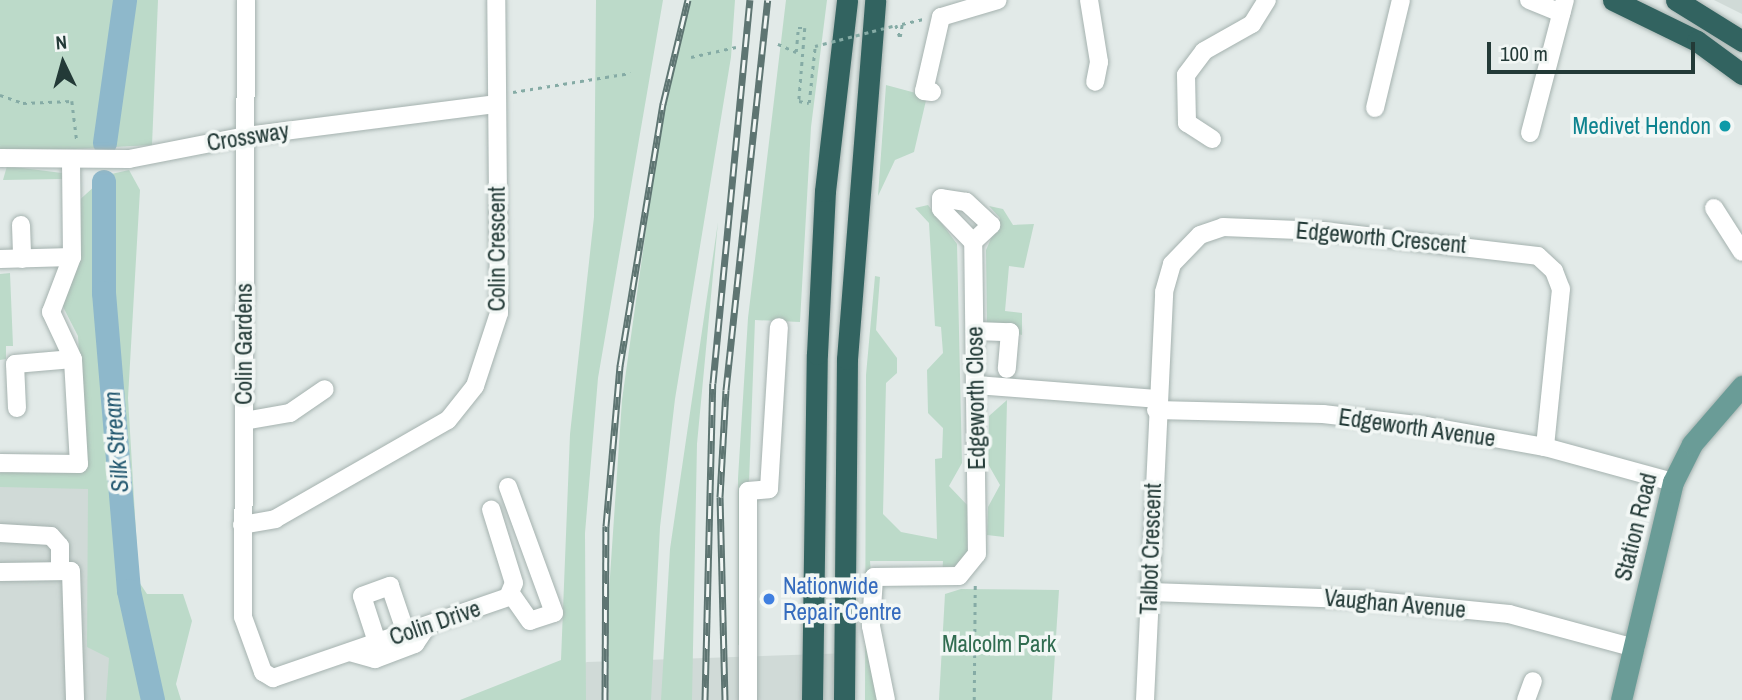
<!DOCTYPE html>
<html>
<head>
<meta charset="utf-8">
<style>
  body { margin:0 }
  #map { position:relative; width:1742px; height:700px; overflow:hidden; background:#e2eae8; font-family:"Archivo Narrow",sans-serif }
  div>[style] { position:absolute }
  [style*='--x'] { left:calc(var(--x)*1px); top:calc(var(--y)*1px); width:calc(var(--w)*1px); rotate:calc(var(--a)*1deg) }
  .built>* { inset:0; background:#d0dad7 }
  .green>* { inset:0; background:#bcdac9 }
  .river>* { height:24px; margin:-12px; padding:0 12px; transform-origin:12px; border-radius:12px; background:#8eb8cb }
  .path>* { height:2.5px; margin-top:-1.25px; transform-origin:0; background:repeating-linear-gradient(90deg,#85aba5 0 3.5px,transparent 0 8.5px) }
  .roads { filter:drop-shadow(0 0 2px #a5b2af) drop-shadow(0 0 2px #a5b2af) }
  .minor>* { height:18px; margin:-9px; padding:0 9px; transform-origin:9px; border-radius:9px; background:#fff }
  .major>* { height:21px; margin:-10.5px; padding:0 10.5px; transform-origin:10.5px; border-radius:10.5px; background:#6a9c97 }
  .highway>* { height:21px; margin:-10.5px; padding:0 10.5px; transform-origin:10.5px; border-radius:10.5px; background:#326360 }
  .rail>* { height:7px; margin-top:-3.5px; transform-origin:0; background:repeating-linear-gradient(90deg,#f2f7f5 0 13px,#5e7572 0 26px); box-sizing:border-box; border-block:2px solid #5e7572 }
  .path-bridge>* { height:2.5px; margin-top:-1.25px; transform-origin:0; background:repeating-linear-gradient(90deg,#85aba5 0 3.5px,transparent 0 8.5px) }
  .dots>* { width:19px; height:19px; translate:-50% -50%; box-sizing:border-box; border:4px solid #f2f7f5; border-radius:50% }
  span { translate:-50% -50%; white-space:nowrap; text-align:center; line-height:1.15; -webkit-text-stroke:7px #f2f7f5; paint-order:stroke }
  .culture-label { font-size:23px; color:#0d838f }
  .right { translate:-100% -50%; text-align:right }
  .street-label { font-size:23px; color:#233a37 }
  .shop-label { font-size:23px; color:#366cbe }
  .left { translate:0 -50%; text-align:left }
  .park-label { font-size:23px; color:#316d51 }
  .water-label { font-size:24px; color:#235870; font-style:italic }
  .north { position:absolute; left:28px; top:28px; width:70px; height:70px; -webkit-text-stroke:5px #f2f7f5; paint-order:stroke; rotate:355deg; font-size:19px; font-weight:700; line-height:28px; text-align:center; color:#233a37 }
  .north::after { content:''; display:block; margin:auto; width:24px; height:32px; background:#233a37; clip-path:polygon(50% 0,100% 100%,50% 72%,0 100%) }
  .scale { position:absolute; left:1487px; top:42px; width:208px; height:32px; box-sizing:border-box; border:4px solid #233a37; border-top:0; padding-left:9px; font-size:21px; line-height:24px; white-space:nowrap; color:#233a37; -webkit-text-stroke:5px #f2f7f5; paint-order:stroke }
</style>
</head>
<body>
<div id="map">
  <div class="built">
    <div style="clip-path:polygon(1714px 0,1742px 0,1742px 14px)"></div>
    <div style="clip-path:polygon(0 482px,94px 485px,124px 700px,0 700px)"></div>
    <div style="clip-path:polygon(851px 653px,851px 700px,477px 700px,587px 662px)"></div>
  </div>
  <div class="green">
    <div style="clip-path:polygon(0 0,158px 0,152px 145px,0 153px)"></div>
    <div style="clip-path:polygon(596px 0,663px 0,598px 378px,585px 533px,586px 700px,460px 700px,561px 660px,570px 434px,594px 217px)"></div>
    <div style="clip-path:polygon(690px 0,735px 0,731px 57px,675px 399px,660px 527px,651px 700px,609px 700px,608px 606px,622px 400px,661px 123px)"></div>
    <div style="clip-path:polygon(786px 0,827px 0,811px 127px,800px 322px,755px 320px,743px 645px,738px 645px,738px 478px,748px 318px)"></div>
    <div style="clip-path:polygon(886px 85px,927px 96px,914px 152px,895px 160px,878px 196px)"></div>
    <div style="clip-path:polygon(7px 166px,62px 173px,62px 179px,3px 180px)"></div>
    <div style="clip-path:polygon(129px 170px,140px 190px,128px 398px,139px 582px,147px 594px,183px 594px,192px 621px,176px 684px,181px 700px,106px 700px,109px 658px,87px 647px,88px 489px,0 487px,0 473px,85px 466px,78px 336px,59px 299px,75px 204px,107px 175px)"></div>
    <div style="clip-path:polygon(928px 205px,957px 244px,962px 463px,949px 486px,969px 507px,967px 562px,942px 575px,943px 561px,870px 561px,882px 700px,865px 700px,866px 375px,875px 276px,880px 277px,876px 330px,897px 358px,897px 373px,886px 383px,883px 514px,901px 532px,937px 539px,935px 459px,942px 458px,943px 428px,928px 413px,927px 370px,943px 353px,941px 327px,935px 326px,929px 223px,915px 208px)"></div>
    <div style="clip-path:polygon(989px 206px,1003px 209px,1013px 225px,1034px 224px,1024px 268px,1009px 266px,1005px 311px,1022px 313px,1022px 335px,987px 326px,986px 250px,1000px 218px)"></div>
    <div style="clip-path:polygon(718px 222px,697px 444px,692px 700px,661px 700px,670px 549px)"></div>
    <div style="clip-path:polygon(10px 273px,13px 346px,6px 346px,6px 359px,0 360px,0 274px)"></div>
    <div style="clip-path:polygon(1007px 400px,1004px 537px,987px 535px,988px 507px,1000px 485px,988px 464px,989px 416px)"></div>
    <div style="clip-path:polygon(961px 589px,1059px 590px,1052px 700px,939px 700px,945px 594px)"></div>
  </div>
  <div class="river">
    <div style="--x:105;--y:143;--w:144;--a:-82"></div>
    <div style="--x:104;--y:182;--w:111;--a:90"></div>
    <div style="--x:104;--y:293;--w:299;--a:85.2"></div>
    <div style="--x:129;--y:591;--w:112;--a:77.6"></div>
  </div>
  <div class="path">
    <div style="--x:896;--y:25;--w:13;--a:72"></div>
    <div style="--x:900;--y:37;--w:13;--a:-81"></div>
    <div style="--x:902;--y:24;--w:23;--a:-13"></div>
    <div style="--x:778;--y:44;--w:20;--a:24"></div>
    <div style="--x:796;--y:52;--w:24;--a:-85"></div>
    <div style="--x:798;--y:28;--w:7;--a:0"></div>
    <div style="--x:805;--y:28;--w:73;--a:94.7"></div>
    <div style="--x:799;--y:101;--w:10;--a:11"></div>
    <div style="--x:809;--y:103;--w:57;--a:-84"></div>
    <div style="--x:691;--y:57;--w:46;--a:-12.5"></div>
    <div style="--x:513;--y:92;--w:119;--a:-9.2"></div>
    <div style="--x:0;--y:95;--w:24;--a:19"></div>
    <div style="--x:23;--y:103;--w:49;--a:-2.3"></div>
    <div style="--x:72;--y:101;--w:41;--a:83"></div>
    <div style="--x:974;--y:700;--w:119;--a:-89.5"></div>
  </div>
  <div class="roads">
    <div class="minor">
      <div style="--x:246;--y:0;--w:617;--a:90.28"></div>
      <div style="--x:243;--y:617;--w:59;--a:70"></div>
      <div style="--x:263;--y:672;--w:12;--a:31"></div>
      <div style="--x:273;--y:678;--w:249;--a:-19"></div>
      <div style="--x:508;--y:597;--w:15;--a:-67"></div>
      <div style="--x:514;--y:583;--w:77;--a:-107.3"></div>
      <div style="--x:1089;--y:0;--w:63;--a:80.8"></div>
      <div style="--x:1099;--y:62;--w:20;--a:101"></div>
      <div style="--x:1529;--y:0;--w:35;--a:22"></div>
      <div style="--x:932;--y:92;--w:8;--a:-173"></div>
      <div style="--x:924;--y:91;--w:76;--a:-77.1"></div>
      <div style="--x:941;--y:17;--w:59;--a:-16.6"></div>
      <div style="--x:1375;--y:108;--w:111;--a:-76.5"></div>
      <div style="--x:1530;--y:133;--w:138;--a:-75.3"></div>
      <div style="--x:1212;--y:139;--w:30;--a:-147"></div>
      <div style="--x:1187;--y:123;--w:48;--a:-91.2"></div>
      <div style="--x:1186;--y:75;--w:30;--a:-53"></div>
      <div style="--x:1204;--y:51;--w:55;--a:-29.4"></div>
      <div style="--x:1252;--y:24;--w:28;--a:-58"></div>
      <div style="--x:0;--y:158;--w:129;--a:0.4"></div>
      <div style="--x:129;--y:159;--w:119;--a:-11.1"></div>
      <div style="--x:246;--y:136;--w:252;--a:-7.3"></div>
      <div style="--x:1714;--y:208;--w:52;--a:57.5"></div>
      <div style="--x:21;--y:225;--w:34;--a:88"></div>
      <div style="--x:0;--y:259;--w:72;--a:-1.6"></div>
      <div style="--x:975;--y:331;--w:35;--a:2"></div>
      <div style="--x:1010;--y:332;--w:37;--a:95"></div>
      <div style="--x:976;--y:385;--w:181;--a:4.4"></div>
      <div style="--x:17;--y:408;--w:44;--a:-92.6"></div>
      <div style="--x:15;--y:364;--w:58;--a:-4.9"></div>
      <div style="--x:1156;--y:410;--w:167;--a:1.4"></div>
      <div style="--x:1323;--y:414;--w:105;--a:6.6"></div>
      <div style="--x:1427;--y:426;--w:120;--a:10.1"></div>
      <div style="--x:1545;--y:447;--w:133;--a:15.3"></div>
      <div style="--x:244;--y:421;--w:47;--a:-9.9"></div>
      <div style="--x:290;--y:413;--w:42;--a:-34.4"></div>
      <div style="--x:0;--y:463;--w:79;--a:0.7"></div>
      <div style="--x:79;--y:464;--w:105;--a:-93.3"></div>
      <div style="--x:73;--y:359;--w:52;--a:-115.1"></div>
      <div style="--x:51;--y:312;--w:59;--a:-69.1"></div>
      <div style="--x:72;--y:257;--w:93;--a:-90.6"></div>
      <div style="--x:508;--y:487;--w:134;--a:69.9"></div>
      <div style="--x:554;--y:613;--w:25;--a:162"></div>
      <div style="--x:530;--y:621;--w:33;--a:-125"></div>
      <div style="--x:242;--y:525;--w:34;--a:-10"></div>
      <div style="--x:275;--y:519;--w:199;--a:-29.8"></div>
      <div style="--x:448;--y:420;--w:43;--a:-51.5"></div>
      <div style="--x:475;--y:386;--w:77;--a:-71.8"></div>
      <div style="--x:499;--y:313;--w:313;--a:-90.5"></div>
      <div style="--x:0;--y:533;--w:51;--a:3.4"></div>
      <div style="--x:51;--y:536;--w:13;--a:48"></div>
      <div style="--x:60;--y:546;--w:25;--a:90"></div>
      <div style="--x:0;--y:572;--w:71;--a:-0.8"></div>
      <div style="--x:71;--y:571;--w:129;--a:88.2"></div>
      <div style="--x:1151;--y:592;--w:205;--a:2"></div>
      <div style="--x:1356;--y:599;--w:154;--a:5.6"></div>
      <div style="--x:1509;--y:614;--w:131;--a:15.1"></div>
      <div style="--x:377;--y:642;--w:48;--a:-108.1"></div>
      <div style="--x:362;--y:596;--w:30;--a:-20"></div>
      <div style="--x:390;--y:586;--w:50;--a:71.2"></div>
      <div style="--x:350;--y:652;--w:26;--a:16"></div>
      <div style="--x:375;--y:659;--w:43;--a:-20.6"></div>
      <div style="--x:415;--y:644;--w:22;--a:-56"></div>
      <div style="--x:748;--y:700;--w:209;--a:-90"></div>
      <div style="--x:748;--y:491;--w:21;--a:-5"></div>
      <div style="--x:769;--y:489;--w:162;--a:-86.5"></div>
      <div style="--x:886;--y:700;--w:76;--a:-101.5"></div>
      <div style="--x:871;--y:626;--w:49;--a:-86.5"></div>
      <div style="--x:874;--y:577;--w:85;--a:-0.7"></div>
      <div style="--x:959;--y:576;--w:28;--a:-51"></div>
      <div style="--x:977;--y:554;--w:312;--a:-90.7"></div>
      <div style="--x:973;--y:242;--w:25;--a:-43"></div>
      <div style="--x:991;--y:225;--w:34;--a:-137"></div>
      <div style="--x:966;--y:202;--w:25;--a:-171"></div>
      <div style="--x:941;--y:198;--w:11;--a:90"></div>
      <div style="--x:941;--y:209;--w:46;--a:45.9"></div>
      <div style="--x:1145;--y:700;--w:408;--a:-87.3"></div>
      <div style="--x:1164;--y:292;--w:29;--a:-74"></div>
      <div style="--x:1172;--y:264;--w:40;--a:-46"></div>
      <div style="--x:1200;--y:235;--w:24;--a:-19"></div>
      <div style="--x:1223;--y:227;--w:100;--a:2.3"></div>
      <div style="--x:1323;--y:231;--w:216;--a:6.6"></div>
      <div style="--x:1538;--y:256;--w:22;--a:43"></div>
      <div style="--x:1554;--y:271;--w:19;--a:69"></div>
      <div style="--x:1561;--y:289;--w:159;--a:95.8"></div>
      <div style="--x:1526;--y:700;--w:20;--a:-70"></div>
    </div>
    <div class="major">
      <div style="--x:1621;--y:700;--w:224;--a:-76.6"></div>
      <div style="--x:1673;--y:482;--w:42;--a:-63.4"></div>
      <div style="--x:1692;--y:444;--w:77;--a:-49.2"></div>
    </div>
    <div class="highway">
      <div style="--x:1613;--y:0;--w:93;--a:26"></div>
      <div style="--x:1697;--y:41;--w:56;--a:36.3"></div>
      <div style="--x:1676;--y:0;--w:78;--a:31.8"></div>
      <div style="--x:812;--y:700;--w:346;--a:-89.2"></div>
      <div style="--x:817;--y:354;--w:163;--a:-87.2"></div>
      <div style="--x:825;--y:191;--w:192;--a:-83.4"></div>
      <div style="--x:844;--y:700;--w:341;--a:-89.5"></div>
      <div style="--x:847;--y:359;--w:360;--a:-85.5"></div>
    </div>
  </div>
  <div class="rail">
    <div style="--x:605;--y:700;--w:174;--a:-89.7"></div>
    <div style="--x:606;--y:526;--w:161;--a:-85"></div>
    <div style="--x:620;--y:366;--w:266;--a:-80.7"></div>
    <div style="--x:663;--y:104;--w:107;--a:-76.5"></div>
    <div style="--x:705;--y:700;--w:317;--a:-88.6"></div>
    <div style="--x:713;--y:383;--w:385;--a:-84.5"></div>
    <div style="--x:725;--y:700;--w:203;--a:-91.4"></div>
    <div style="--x:720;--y:497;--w:107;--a:-86.8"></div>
    <div style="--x:726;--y:390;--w:392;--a:-83.9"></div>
  </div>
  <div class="path-bridge">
    <div style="--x:815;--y:46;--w:84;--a:-14.5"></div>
  </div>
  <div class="dots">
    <div style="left:1725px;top:126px;background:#0f9aa8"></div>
    <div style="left:769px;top:599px;background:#3f7fe0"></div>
  </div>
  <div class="culture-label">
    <span class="right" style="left:1711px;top:126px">Medivet Hendon</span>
  </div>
  <div class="street-label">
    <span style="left:248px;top:137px;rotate:-9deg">Crossway</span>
    <span style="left:1381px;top:238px;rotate:5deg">Edgeworth Crescent</span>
    <span style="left:497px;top:249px;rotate:-90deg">Colin Crescent</span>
    <span style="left:244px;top:344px;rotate:-90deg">Colin Gardens</span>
    <span style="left:976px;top:398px;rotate:-91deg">Edgeworth Close</span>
    <span style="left:1417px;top:428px;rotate:8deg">Edgeworth Avenue</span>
    <span style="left:1636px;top:527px;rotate:-76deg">Station Road</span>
    <span style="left:1151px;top:549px;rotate:-88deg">Talbot Crescent</span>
    <span style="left:1395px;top:604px;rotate:5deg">Vaughan Avenue</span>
    <span style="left:435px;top:623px;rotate:-19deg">Colin Drive</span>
  </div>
  <div class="shop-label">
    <span class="left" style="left:783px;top:599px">Nationwide<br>Repair Centre</span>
  </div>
  <div class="park-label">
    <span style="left:999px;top:644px">Malcolm Park</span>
  </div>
  <div class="water-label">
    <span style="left:116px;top:442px;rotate:-95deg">Silk Stream</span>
  </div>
  <div class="north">N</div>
  <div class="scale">100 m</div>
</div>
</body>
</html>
